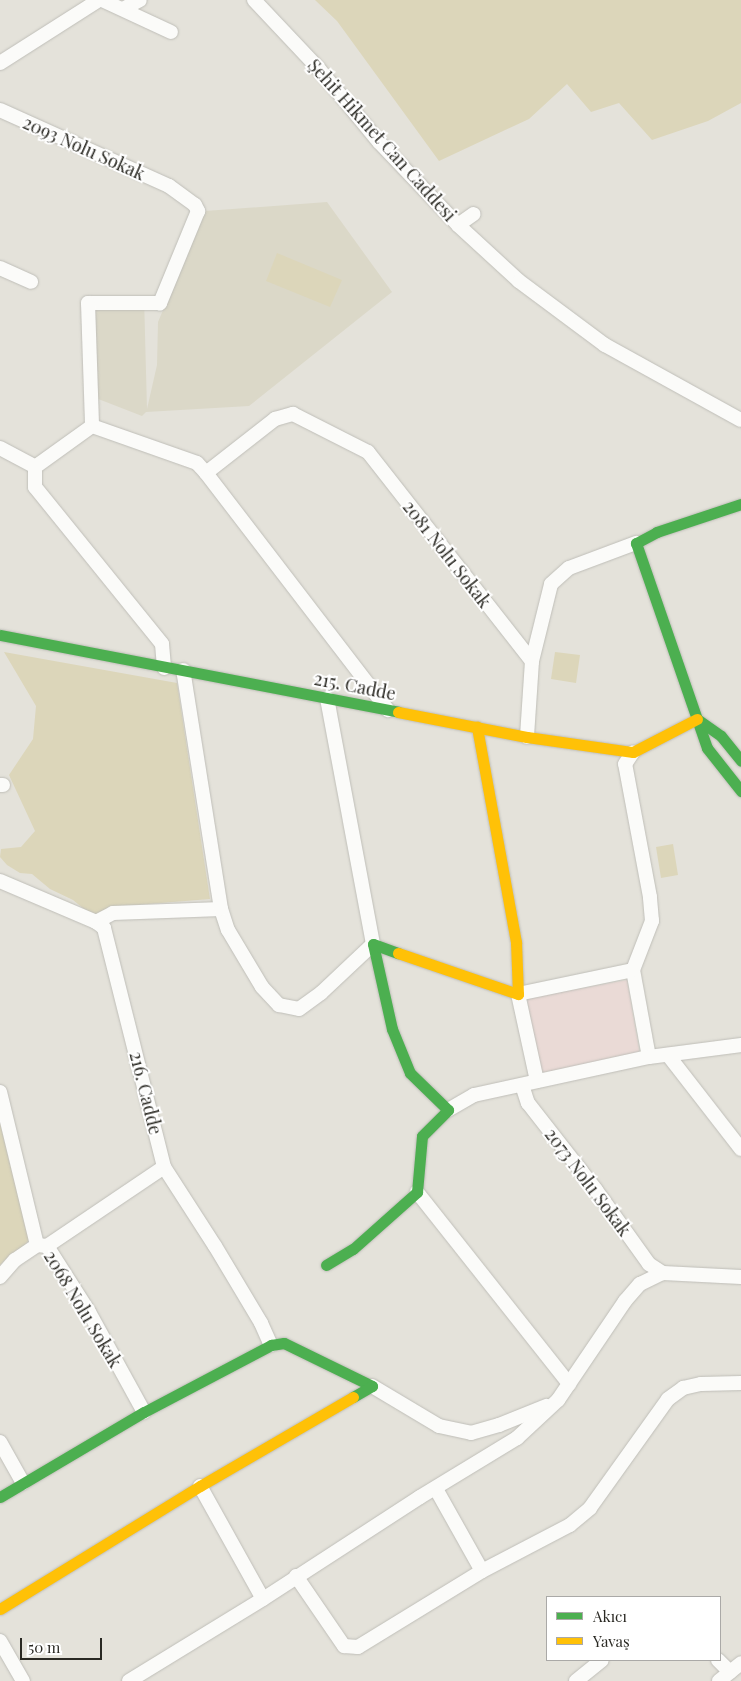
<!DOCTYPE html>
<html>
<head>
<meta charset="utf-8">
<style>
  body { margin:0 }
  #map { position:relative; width:741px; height:1681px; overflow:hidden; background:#e4e2da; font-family:"Playfair Display",serif }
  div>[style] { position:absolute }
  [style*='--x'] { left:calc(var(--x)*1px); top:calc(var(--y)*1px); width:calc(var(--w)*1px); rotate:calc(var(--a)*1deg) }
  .commercial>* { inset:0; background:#eadad6 }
  .built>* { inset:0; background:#dbd8c8 }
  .green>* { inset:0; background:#dcd6ba }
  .roads { filter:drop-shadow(0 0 1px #bfbeb8) drop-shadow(0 0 1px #bfbeb8) }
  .street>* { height:14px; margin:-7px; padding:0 7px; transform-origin:7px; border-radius:7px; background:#fbfbf9 }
  .fast>* { height:11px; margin:-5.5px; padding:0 5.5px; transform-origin:5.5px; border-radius:5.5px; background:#4caf50 }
  .slow>* { height:11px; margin:-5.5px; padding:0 5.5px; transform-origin:5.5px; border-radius:5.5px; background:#ffc107 }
  span { translate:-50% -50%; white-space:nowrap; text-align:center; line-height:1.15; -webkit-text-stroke:4px #fff; paint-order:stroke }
  .street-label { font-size:18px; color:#2a2923 }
  .legend { position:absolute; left:546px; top:1596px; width:175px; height:65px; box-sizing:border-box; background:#fff; border:1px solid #aaa9a7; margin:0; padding:6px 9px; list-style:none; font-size:15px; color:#2a2923 }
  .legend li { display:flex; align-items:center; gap:10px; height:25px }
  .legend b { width:25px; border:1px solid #aaa9a7 }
  .scale { position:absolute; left:20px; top:1638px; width:82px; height:22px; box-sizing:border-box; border:2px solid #2a2923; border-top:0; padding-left:6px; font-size:15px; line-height:18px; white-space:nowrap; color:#2a2923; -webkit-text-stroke:4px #fff; paint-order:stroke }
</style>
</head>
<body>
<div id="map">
  <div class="commercial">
    <div style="clip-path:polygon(627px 980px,640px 1055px,540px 1073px,527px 998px)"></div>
  </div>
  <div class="built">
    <div style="clip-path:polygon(327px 202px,392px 292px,249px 406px,146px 412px,142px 416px,88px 395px,84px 299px,144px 297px,147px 409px,157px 365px,158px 322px,205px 211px)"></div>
  </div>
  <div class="green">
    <div style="clip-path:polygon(315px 0,741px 0,741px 103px,708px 121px,652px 140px,619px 103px,591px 112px,567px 84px,529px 119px,439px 161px,337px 21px)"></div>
    <div style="clip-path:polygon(277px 253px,342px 280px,330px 307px,266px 281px)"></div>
    <div style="clip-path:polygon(4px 652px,177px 683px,210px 899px,111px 907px,94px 917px,73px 900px,50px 889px,32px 874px,20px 873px,7px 865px,0 857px,1px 849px,21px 847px,35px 831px,9px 775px,33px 739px,36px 706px)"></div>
    <div style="clip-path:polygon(555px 652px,580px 655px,576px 683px,551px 679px)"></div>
    <div style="clip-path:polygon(673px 844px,678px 875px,661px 878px,656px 847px)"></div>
    <div style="clip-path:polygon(0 1123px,29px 1240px,21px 1250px,11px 1254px,0 1265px)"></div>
  </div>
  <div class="roads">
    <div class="street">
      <div style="--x:102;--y:0;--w:76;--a:24.9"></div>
      <div style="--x:254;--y:0;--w:95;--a:46.7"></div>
      <div style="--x:319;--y:69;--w:94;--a:50.6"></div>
      <div style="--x:379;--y:142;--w:115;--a:46.4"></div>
      <div style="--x:458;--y:225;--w:83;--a:42.6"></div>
      <div style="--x:519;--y:281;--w:107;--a:36.7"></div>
      <div style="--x:605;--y:345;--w:155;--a:28.9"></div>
      <div style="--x:123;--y:9;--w:19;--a:-28"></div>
      <div style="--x:0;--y:63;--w:117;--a:-32.5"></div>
      <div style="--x:0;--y:110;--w:185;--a:24.2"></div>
      <div style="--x:169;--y:186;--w:32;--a:36"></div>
      <div style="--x:195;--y:205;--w:7;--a:63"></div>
      <div style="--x:198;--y:211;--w:100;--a:112.4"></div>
      <div style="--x:160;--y:303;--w:72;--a:180"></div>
      <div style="--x:88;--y:303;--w:123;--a:88.1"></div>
      <div style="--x:458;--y:225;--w:19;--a:-35"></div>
      <div style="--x:0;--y:268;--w:34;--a:24"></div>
      <div style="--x:0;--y:448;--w:40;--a:28"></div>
      <div style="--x:35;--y:467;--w:70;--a:-35.7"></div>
      <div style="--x:92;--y:426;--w:111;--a:19.4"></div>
      <div style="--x:197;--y:463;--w:13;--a:48"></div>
      <div style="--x:206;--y:473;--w:88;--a:-38"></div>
      <div style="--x:275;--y:419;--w:19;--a:-16"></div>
      <div style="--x:293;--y:414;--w:84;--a:26.9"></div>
      <div style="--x:368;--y:452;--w:266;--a:51.9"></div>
      <div style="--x:532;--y:661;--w:76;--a:93.8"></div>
      <div style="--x:35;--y:467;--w:20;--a:90"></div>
      <div style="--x:35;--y:487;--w:202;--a:51"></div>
      <div style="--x:162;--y:644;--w:24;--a:85"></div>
      <div style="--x:206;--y:473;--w:299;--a:52.5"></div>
      <div style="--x:532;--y:661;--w:79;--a:-76.1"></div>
      <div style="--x:551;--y:584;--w:24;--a:-42"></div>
      <div style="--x:569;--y:568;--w:72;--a:-20.5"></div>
      <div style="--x:0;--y:785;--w:3;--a:0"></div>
      <div style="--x:0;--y:881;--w:104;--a:23.1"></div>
      <div style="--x:96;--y:922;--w:10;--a:37"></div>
      <div style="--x:104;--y:928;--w:246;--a:75.9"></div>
      <div style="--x:164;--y:1167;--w:94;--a:57.2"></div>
      <div style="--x:215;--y:1246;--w:90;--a:59.1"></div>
      <div style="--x:261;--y:1323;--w:24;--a:66"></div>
      <div style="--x:221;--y:909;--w:22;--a:72"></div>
      <div style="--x:228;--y:930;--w:66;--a:59.2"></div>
      <div style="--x:262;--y:987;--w:25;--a:47"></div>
      <div style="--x:279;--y:1005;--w:20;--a:11"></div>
      <div style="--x:299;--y:1009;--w:27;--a:-36"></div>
      <div style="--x:321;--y:993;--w:71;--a:-43.3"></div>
      <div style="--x:373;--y:944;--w:250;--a:-100.6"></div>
      <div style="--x:96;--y:922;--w:19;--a:-28"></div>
      <div style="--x:113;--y:913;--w:108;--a:-2.1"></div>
      <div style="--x:221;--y:909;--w:242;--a:-99"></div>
      <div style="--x:633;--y:970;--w:88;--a:79.6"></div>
      <div style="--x:668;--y:1055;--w:119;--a:52.2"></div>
      <div style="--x:537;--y:1081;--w:89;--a:-102.3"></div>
      <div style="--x:518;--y:994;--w:117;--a:-11.8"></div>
      <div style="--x:633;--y:970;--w:53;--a:-68.8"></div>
      <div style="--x:652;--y:921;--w:24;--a:-95"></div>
      <div style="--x:650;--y:897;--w:135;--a:-100.6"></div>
      <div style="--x:625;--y:764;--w:14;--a:-56"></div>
      <div style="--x:522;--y:1085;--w:19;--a:72"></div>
      <div style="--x:528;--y:1103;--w:110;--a:52"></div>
      <div style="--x:596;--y:1190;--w:91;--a:54.4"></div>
      <div style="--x:649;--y:1264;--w:17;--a:33"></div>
      <div style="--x:0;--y:1092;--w:157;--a:76.4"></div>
      <div style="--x:37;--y:1245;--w:10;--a:6"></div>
      <div style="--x:47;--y:1246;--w:78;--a:57.5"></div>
      <div style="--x:89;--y:1312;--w:114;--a:61.2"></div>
      <div style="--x:448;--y:1110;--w:30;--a:-30"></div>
      <div style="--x:474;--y:1095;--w:179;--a:-12.3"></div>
      <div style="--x:649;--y:1057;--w:93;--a:-7.4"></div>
      <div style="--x:417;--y:1192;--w:245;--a:51.6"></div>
      <div style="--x:47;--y:1246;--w:141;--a:-34"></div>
      <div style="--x:0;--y:1277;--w:23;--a:-49"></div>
      <div style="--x:15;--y:1260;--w:27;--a:-34"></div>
      <div style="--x:372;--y:1386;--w:78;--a:30.8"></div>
      <div style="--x:439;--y:1426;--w:33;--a:12"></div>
      <div style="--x:471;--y:1433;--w:29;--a:-16"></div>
      <div style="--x:499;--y:1425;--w:51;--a:-22"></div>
      <div style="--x:0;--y:1442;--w:47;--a:60.7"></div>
      <div style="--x:200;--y:1486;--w:129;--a:60.9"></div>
      <div style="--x:436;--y:1489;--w:94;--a:60.7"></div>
      <div style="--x:482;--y:1571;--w:99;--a:-27.6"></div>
      <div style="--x:570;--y:1525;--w:26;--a:-40"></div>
      <div style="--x:590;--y:1508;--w:134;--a:-54.4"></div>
      <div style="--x:668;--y:1399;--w:19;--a:-36"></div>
      <div style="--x:683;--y:1388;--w:18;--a:-13"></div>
      <div style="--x:701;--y:1384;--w:40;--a:-1.4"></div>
      <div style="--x:296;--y:1576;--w:85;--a:55.6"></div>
      <div style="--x:344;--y:1646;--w:14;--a:4"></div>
      <div style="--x:358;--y:1647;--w:145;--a:-31.5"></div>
      <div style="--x:0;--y:1641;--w:46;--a:60.1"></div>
      <div style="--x:718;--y:1660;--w:17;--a:45"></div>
      <div style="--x:129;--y:1681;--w:157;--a:-31.5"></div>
      <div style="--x:263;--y:1599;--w:187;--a:-33"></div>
      <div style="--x:420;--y:1497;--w:114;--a:-31.3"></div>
      <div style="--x:517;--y:1438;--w:56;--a:-42.8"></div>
      <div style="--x:558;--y:1400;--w:120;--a:-55.9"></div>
      <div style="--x:625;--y:1301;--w:23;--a:-49"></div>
      <div style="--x:640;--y:1284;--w:25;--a:-26"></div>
      <div style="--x:663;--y:1273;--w:78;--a:2.9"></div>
      <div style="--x:576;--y:1681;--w:33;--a:-39"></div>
      <div style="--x:719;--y:1681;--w:28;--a:-39"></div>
    </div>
    <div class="fast">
      <div style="--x:741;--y:504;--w:89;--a:161.6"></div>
      <div style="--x:657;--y:532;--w:24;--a:152"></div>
      <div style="--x:636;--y:543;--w:217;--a:70.9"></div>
      <div style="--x:707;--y:748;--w:55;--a:51.7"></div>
      <div style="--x:0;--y:635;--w:405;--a:10.9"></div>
      <div style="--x:697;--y:719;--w:29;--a:35"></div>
      <div style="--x:721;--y:736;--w:32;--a:51"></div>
      <div style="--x:326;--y:1265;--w:31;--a:-31"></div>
      <div style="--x:353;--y:1249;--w:86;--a:-41.7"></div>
      <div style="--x:417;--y:1192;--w:56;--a:-84.9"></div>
      <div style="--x:422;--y:1136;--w:37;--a:-45"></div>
      <div style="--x:448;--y:1110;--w:53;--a:-135.8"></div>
      <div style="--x:410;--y:1073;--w:48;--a:-112.2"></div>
      <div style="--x:392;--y:1029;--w:87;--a:-102.6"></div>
      <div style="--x:373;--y:944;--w:27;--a:20"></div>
      <div style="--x:0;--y:1497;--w:167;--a:-30.6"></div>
      <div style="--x:144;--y:1412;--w:144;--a:-27.8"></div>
      <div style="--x:271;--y:1345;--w:13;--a:-9"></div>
      <div style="--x:284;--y:1343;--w:98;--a:26"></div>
      <div style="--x:372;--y:1386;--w:22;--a:150"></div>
    </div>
    <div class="slow">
      <div style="--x:398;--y:712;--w:131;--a:11"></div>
      <div style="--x:527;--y:737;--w:107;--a:8.1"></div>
      <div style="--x:633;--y:752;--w:72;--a:-27.3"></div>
      <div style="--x:398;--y:953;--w:127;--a:18.9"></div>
      <div style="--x:518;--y:994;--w:52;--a:-92.2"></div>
      <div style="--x:516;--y:942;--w:219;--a:-100.3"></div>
      <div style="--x:0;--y:1609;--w:235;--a:-31.6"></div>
      <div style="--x:200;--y:1486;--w:177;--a:-30.2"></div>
    </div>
  </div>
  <div class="street-label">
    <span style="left:382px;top:140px;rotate:48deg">Şehit Hikmet Can Caddesi</span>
    <span style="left:84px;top:148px;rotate:24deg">2093 Nolu Sokak</span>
    <span style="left:447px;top:554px;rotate:52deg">2081 Nolu Sokak</span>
    <span style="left:355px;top:686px;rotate:11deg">215. Cadde</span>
    <span style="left:146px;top:1093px;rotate:76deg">216. Cadde</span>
    <span style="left:588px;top:1182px;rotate:53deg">2073 Nolu Sokak</span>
    <span style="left:83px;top:1309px;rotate:59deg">2068 Nolu Sokak</span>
  </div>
  <ul class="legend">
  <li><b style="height:6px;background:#4caf50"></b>Akıcı</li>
  <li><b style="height:6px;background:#ffc107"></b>Yavaş</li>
  </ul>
  <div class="scale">50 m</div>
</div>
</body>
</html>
